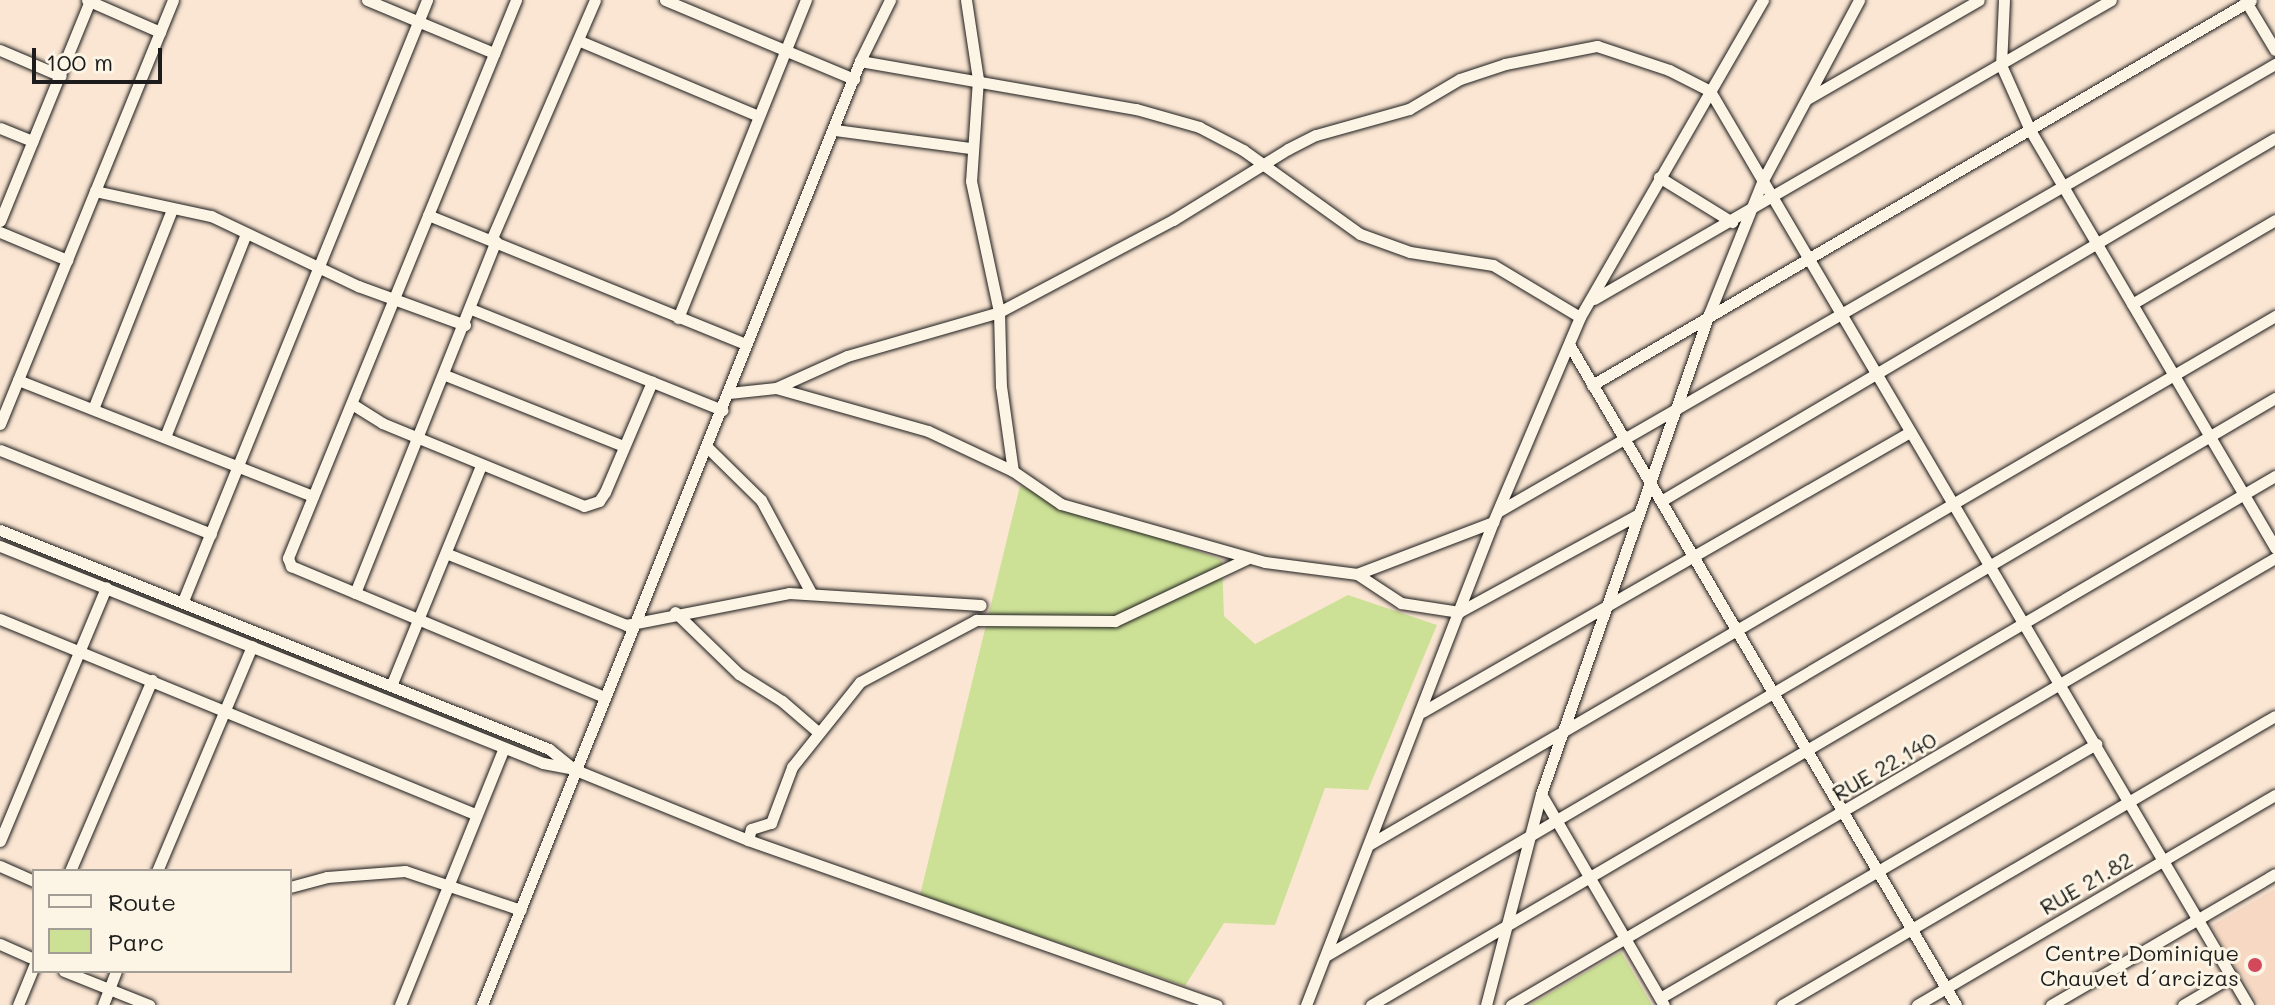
<!DOCTYPE html>
<html>
<head>
<meta charset="utf-8">
<style>
  body { margin:0 }
  #map { position:relative; width:2275px; height:1005px; overflow:hidden; background:#fbe6d3; font-family:Mali,sans-serif }
  div>[style] { position:absolute }
  [style*='--x'] { left:calc(var(--x)*1px); top:calc(var(--y)*1px); width:calc(var(--w)*1px); rotate:calc(var(--a)*1deg) }
  .built>* { inset:0; background:#f6d8c3 }
  .green>* { inset:0; background:#cde196 }
  .roads { filter:drop-shadow(0 0 2px #1c1c1c) drop-shadow(0 0 2px #1c1c1c) }
  .minor>* { height:11px; margin:-5.5px; padding:0 5.5px; transform-origin:5.5px; border-radius:5.5px; background:#fcf5e5 }
  .dots>* { width:22px; height:22px; translate:-50% -50%; box-sizing:border-box; border:4px solid #fcf5e5; border-radius:50% }
  span { translate:-50% -50%; white-space:nowrap; text-align:center; line-height:1.15; -webkit-text-stroke:6px #fcf5e5; paint-order:stroke }
  .street-label { font-size:22px; color:#1c1c1c }
  .poi-label { font-size:22px; color:#1c1c1c }
  .right { translate:-100% -50%; text-align:right }
  .legend { position:absolute; left:32px; top:869px; width:260px; height:104px; box-sizing:border-box; background:#fcf5e5; border:2px solid #a29e95; margin:0; padding:10px 14px; list-style:none; font-size:24px; color:#1c1c1c }
  .legend li { display:flex; align-items:center; gap:16px; height:40px }
  .legend b { width:40px; border:2px solid #a29e95 }
  .scale { position:absolute; left:32px; top:48px; width:130px; height:36px; box-sizing:border-box; border:4px solid #1c1c1c; border-top:0; padding-left:10px; font-size:24px; line-height:28px; white-space:nowrap; color:#1c1c1c; -webkit-text-stroke:6px #fcf5e5; paint-order:stroke }
</style>
</head>
<body>
<div id="map">
  <div class="built">
    <div style="clip-path:polygon(2275px 889px,2275px 1005px,2259px 1005px,2211px 926px)"></div>
  </div>
  <div class="green">
    <div style="clip-path:polygon(1020px 486px,1222px 560px,1224px 616px,1255px 644px,1348px 595px,1437px 625px,1368px 790px,1325px 788px,1275px 925px,1224px 923px,1185px 986px,920px 895px)"></div>
    <div style="clip-path:polygon(1621px 952px,1652px 1005px,1530px 1005px)"></div>
  </div>
  <div class="roads">
    <div class="minor">
      <div style="--x:87;--y:0;--w:80;--a:23.7"></div>
      <div style="--x:367;--y:0;--w:138;--a:22.7"></div>
      <div style="--x:516;--y:0;--w:603;--a:112.23"></div>
      <div style="--x:288;--y:558;--w:9;--a:69"></div>
      <div style="--x:291;--y:566;--w:339;--a:22.7"></div>
      <div style="--x:665;--y:0;--w:205;--a:22.7"></div>
      <div style="--x:966;--y:0;--w:80;--a:81.4"></div>
      <div style="--x:978;--y:79;--w:102;--a:93.9"></div>
      <div style="--x:971;--y:181;--w:134;--a:77.9"></div>
      <div style="--x:999;--y:312;--w:74;--a:88.5"></div>
      <div style="--x:1001;--y:386;--w:86;--a:82"></div>
      <div style="--x:2004;--y:0;--w:65;--a:92.6"></div>
      <div style="--x:2001;--y:65;--w:71;--a:66"></div>
      <div style="--x:2030;--y:130;--w:485;--a:59.6"></div>
      <div style="--x:2245;--y:0;--w:58;--a:59"></div>
      <div style="--x:580;--y:41;--w:191;--a:22.8"></div>
      <div style="--x:0;--y:50;--w:66;--a:23.1"></div>
      <div style="--x:860;--y:61;--w:280;--a:9.9"></div>
      <div style="--x:1136;--y:109;--w:66;--a:15.9"></div>
      <div style="--x:1199;--y:127;--w:50;--a:27.6"></div>
      <div style="--x:1243;--y:150;--w:144;--a:35.7"></div>
      <div style="--x:1360;--y:234;--w:53;--a:19.8"></div>
      <div style="--x:1410;--y:252;--w:84;--a:8.9"></div>
      <div style="--x:1493;--y:265;--w:101;--a:30.9"></div>
      <div style="--x:1807;--y:99;--w:198;--a:-29.9"></div>
      <div style="--x:0;--y:128;--w:35;--a:22"></div>
      <div style="--x:835;--y:130;--w:136;--a:7.6"></div>
      <div style="--x:1659;--y:177;--w:86;--a:31.7"></div>
      <div style="--x:95;--y:191;--w:119;--a:12.2"></div>
      <div style="--x:211;--y:216;--w:163;--a:25.5"></div>
      <div style="--x:358;--y:286;--w:114;--a:20"></div>
      <div style="--x:428;--y:215;--w:343;--a:22.1"></div>
      <div style="--x:0;--y:221;--w:239;--a:-67.8"></div>
      <div style="--x:0;--y:232;--w:73;--a:22.7"></div>
      <div style="--x:492;--y:238;--w:259;--a:-66.6"></div>
      <div style="--x:1594;--y:299;--w:597;--a:-30.04"></div>
      <div style="--x:2132;--y:304;--w:166;--a:-30.4"></div>
      <div style="--x:471;--y:309;--w:271;--a:21.9"></div>
      <div style="--x:678;--y:318;--w:343;--a:-68.1"></div>
      <div style="--x:1570;--y:346;--w:764;--a:59.64"></div>
      <div style="--x:445;--y:375;--w:192;--a:21.7"></div>
      <div style="--x:18;--y:380;--w:317;--a:21.5"></div>
      <div style="--x:1592;--y:385;--w:763;--a:-30.29"></div>
      <div style="--x:776;--y:388;--w:158;--a:15.8"></div>
      <div style="--x:928;--y:431;--w:94;--a:25.2"></div>
      <div style="--x:1013;--y:471;--w:58;--a:34.5"></div>
      <div style="--x:1061;--y:504;--w:212;--a:15.9"></div>
      <div style="--x:1265;--y:562;--w:93;--a:7.4"></div>
      <div style="--x:1357;--y:574;--w:146;--a:-20.9"></div>
      <div style="--x:729;--y:393;--w:47;--a:-6.1"></div>
      <div style="--x:776;--y:388;--w:78;--a:-24.3"></div>
      <div style="--x:847;--y:356;--w:158;--a:-16.1"></div>
      <div style="--x:999;--y:312;--w:197;--a:-27.9"></div>
      <div style="--x:1173;--y:220;--w:135;--a:-31.7"></div>
      <div style="--x:1288;--y:149;--w:31;--a:-27"></div>
      <div style="--x:1316;--y:135;--w:97;--a:-15.6"></div>
      <div style="--x:1409;--y:109;--w:59;--a:-30.5"></div>
      <div style="--x:1460;--y:79;--w:47;--a:-18.4"></div>
      <div style="--x:1505;--y:64;--w:94;--a:-11.1"></div>
      <div style="--x:1597;--y:46;--w:76;--a:18.4"></div>
      <div style="--x:1669;--y:70;--w:46;--a:27.1"></div>
      <div style="--x:1710;--y:91;--w:1061;--a:59.52"></div>
      <div style="--x:352;--y:404;--w:36;--a:32"></div>
      <div style="--x:382;--y:423;--w:218;--a:22.3"></div>
      <div style="--x:584;--y:506;--w:16;--a:-18"></div>
      <div style="--x:599;--y:501;--w:11;--a:-56"></div>
      <div style="--x:605;--y:492;--w:120;--a:-66.9"></div>
      <div style="--x:93;--y:409;--w:215;--a:-68.4"></div>
      <div style="--x:0;--y:424;--w:458;--a:-67.8"></div>
      <div style="--x:165;--y:437;--w:219;--a:-68.3"></div>
      <div style="--x:706;--y:446;--w:77;--a:44.5"></div>
      <div style="--x:761;--y:500;--w:106;--a:61.7"></div>
      <div style="--x:0;--y:450;--w:227;--a:21.7"></div>
      <div style="--x:1661;--y:501;--w:713;--a:-30.59"></div>
      <div style="--x:1499;--y:511;--w:896;--a:-29.94"></div>
      <div style="--x:0;--y:530;--w:591;--a:21.75"></div>
      <div style="--x:549;--y:749;--w:27;--a:39"></div>
      <div style="--x:0;--y:546;--w:585;--a:21.78"></div>
      <div style="--x:543;--y:763;--w:31;--a:11"></div>
      <div style="--x:573;--y:769;--w:189;--a:22.1"></div>
      <div style="--x:748;--y:840;--w:497;--a:19.4"></div>
      <div style="--x:448;--y:554;--w:192;--a:21.7"></div>
      <div style="--x:626;--y:625;--w:166;--a:-11.1"></div>
      <div style="--x:789;--y:593;--w:192;--a:3.6"></div>
      <div style="--x:1357;--y:574;--w:53;--a:33.4"></div>
      <div style="--x:1401;--y:603;--w:59;--a:8.8"></div>
      <div style="--x:1459;--y:612;--w:205;--a:-28.6"></div>
      <div style="--x:355;--y:593;--w:379;--a:-68.2"></div>
      <div style="--x:183;--y:601;--w:649;--a:-67.9"></div>
      <div style="--x:675;--y:612;--w:89;--a:44.1"></div>
      <div style="--x:739;--y:674;--w:51;--a:32.1"></div>
      <div style="--x:782;--y:701;--w:48;--a:40.7"></div>
      <div style="--x:0;--y:619;--w:513;--a:22.32"></div>
      <div style="--x:391;--y:686;--w:239;--a:-67.8"></div>
      <div style="--x:1422;--y:712;--w:563;--a:-29.85"></div>
      <div style="--x:1541;--y:794;--w:244;--a:59.8"></div>
      <div style="--x:748;--y:840;--w:11;--a:-75"></div>
      <div style="--x:751;--y:829;--w:21;--a:-17"></div>
      <div style="--x:771;--y:823;--w:60;--a:-69.4"></div>
      <div style="--x:792;--y:767;--w:109;--a:-51.3"></div>
      <div style="--x:860;--y:682;--w:132;--a:-28.1"></div>
      <div style="--x:976;--y:620;--w:139;--a:0.4"></div>
      <div style="--x:1115;--y:621;--w:145;--a:-25.3"></div>
      <div style="--x:0;--y:841;--w:275;--a:-67.3"></div>
      <div style="--x:1370;--y:844;--w:1048;--a:-30.26"></div>
      <div style="--x:0;--y:866;--w:37;--a:24"></div>
      <div style="--x:70;--y:871;--w:208;--a:-66.8"></div>
      <div style="--x:157;--y:871;--w:244;--a:-67.1"></div>
      <div style="--x:290;--y:887;--w:38;--a:-15"></div>
      <div style="--x:327;--y:877;--w:78;--a:-4.4"></div>
      <div style="--x:405;--y:871;--w:122;--a:18.6"></div>
      <div style="--x:0;--y:944;--w:37;--a:24"></div>
      <div style="--x:1327;--y:955;--w:1100;--a:-30.44"></div>
      <div style="--x:64;--y:971;--w:92;--a:21.8"></div>
      <div style="--x:1660;--y:998;--w:505;--a:-30.22"></div>
      <div style="--x:18;--y:1005;--w:42;--a:-67.7"></div>
      <div style="--x:103;--y:1005;--w:36;--a:-69"></div>
      <div style="--x:400;--y:1005;--w:277;--a:-68"></div>
      <div style="--x:482;--y:1005;--w:1017;--a:-68.18"></div>
      <div style="--x:860;--y:61;--w:68;--a:-63.8"></div>
      <div style="--x:1306;--y:1005;--w:518;--a:-68.84"></div>
      <div style="--x:1493;--y:522;--w:223;--a:-67"></div>
      <div style="--x:1580;--y:317;--w:366;--a:-60"></div>
      <div style="--x:1371;--y:1005;--w:1047;--a:-30.34"></div>
      <div style="--x:1486;--y:1005;--w:218;--a:-75.4"></div>
      <div style="--x:1541;--y:794;--w:509;--a:-70.71"></div>
      <div style="--x:1709;--y:314;--w:144;--a:-68.1"></div>
      <div style="--x:1763;--y:180;--w:204;--a:-61.9"></div>
      <div style="--x:1511;--y:1005;--w:885;--a:-30.33"></div>
      <div style="--x:1782;--y:1005;--w:571;--a:-30.38"></div>
      <div style="--x:1917;--y:1005;--w:415;--a:-30.4"></div>
      <div style="--x:2051;--y:1005;--w:259;--a:-30.3"></div>
      <div style="--x:2183;--y:1005;--w:57;--a:-30.6"></div>
    </div>
  </div>
  <div class="dots">
    <div style="left:2255px;top:965px;background:#d1495b"></div>
  </div>
  <div class="street-label">
    <span style="left:1884px;top:766px;rotate:-30deg">RUE 22.140</span>
    <span style="left:2086px;top:883px;rotate:-30deg">RUE 21.82</span>
  </div>
  <div class="poi-label">
    <span class="right" style="left:2239px;top:965px">Centre Dominique<br>Chauvet d´arcizas</span>
  </div>
  <ul class="legend">
  <li><b style="height:10px;background:#fcf5e5"></b>Route</li>
  <li><b style="height:22px;background:#cde196"></b>Parc</li>
  </ul>
  <div class="scale">100 m</div>
</div>
</body>
</html>
